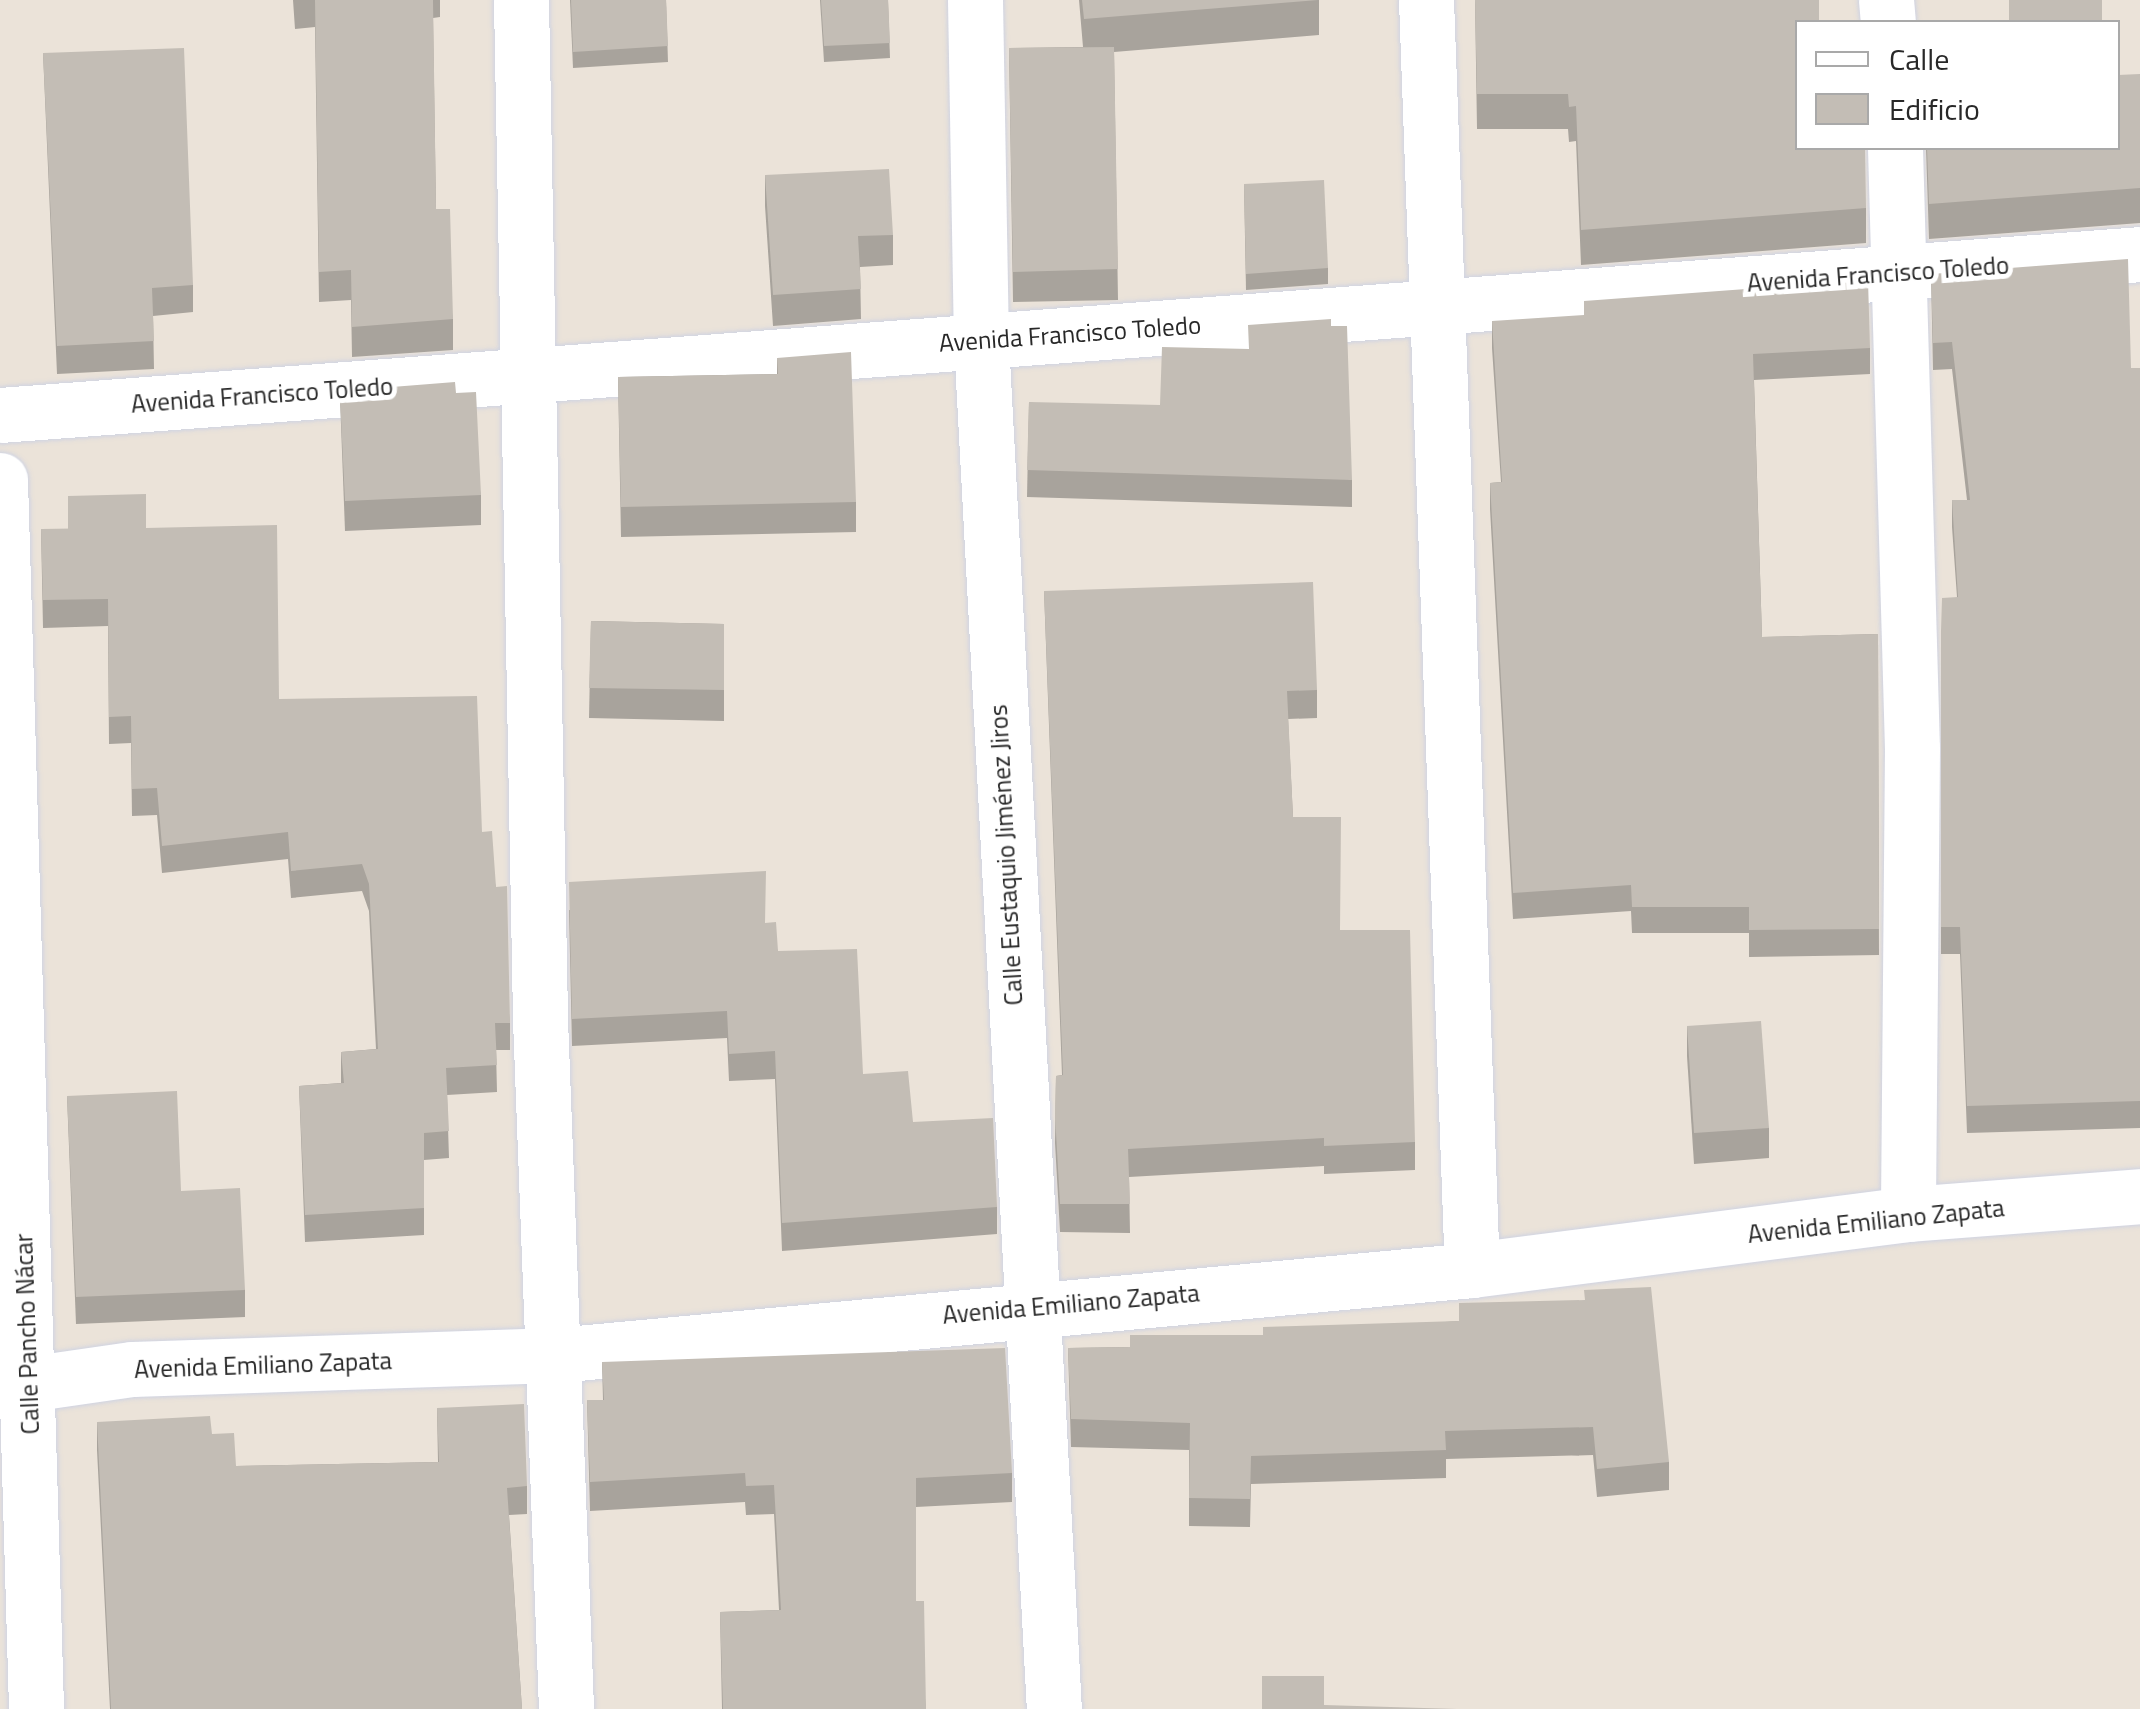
<!DOCTYPE html>
<html>
<head>
<meta charset="utf-8">
<style>
  body { margin:0 }
  #map { position:relative; width:2140px; height:1709px; overflow:hidden; background:#ebe3d9; font-family:"Titillium Web",sans-serif }
  div>[style] { position:absolute }
  [style*='--x'] { left:calc(var(--x)*1px); top:calc(var(--y)*1px); width:calc(var(--w)*1px); rotate:calc(var(--a)*1deg) }
  .roads { filter:drop-shadow(0 0 2px #cfd3e2) drop-shadow(0 0 2px #cfd3e2) }
  .minor>* { height:55px; margin:-27.5px; padding:0 27.5px; transform-origin:27.5px; border-radius:27.5px; background:#fff }
  .wall>* { inset:0; background:#a8a39c }
  .building>* { inset:0; background:#c3bdb5 }
  span { translate:-50% -50%; white-space:nowrap; text-align:center; line-height:1.15; -webkit-text-stroke:10px #fff; paint-order:stroke }
  .street-label { font-size:25px; color:#282828 }
  .legend { position:absolute; left:1795px; top:20px; width:325px; height:130px; box-sizing:border-box; background:#fff; border:2px solid #a9a9a9; margin:0; padding:12px 18px; list-style:none; font-size:30px; color:#282828 }
  .legend li { display:flex; align-items:center; gap:20px; height:50px }
  .legend b { width:50px; border:2px solid #a9a9a9 }
</style>
</head>
<body>
<div id="map">
  <div class="roads">
    <div class="minor">
      <div style="--x:521;--y:0;--w:1019;--a:88.93"></div>
      <div style="--x:540;--y:1019;--w:690;--a:87.84"></div>
      <div style="--x:975;--y:0;--w:341;--a:89"></div>
      <div style="--x:981;--y:341;--w:1370;--a:86.95"></div>
      <div style="--x:1426;--y:0;--w:1271;--a:87.93"></div>
      <div style="--x:1886;--y:0;--w:22;--a:85"></div>
      <div style="--x:1895;--y:148;--w:600;--a:88.38"></div>
      <div style="--x:1912;--y:748;--w:466;--a:90.5"></div>
      <div style="--x:0;--y:415;--w:2146;--a:-4.3"></div>
      <div style="--x:0;--y:480;--w:1230;--a:88.32"></div>
      <div style="--x:0;--y:1388;--w:133;--a:-8.2"></div>
      <div style="--x:132;--y:1369;--w:424;--a:-1.9"></div>
      <div style="--x:556;--y:1355;--w:920;--a:-5.3"></div>
      <div style="--x:1472;--y:1270;--w:440;--a:-7.3"></div>
      <div style="--x:1908;--y:1214;--w:233;--a:-4.4"></div>
    </div>
  </div>
  <div class="wall">
    <div style="clip-path:polygon(293px 0,440px 0,440px 17px,433px 18px,436px 209px,453px 319px,453px 350px,352px 357px,351px 300px,319px 302px,315px 27px,295px 29px)"></div>
    <div style="clip-path:polygon(570px 0,666px 0,668px 62px,573px 68px)"></div>
    <div style="clip-path:polygon(820px 0,888px 0,890px 58px,824px 62px)"></div>
    <div style="clip-path:polygon(1079px 0,1319px 0,1319px 35px,1114px 52px,1118px 300px,1013px 302px,1009px 48px,1083px 47px)"></div>
    <div style="clip-path:polygon(1475px 0,1798px 22px,1866px 208px,1866px 243px,1581px 265px,1576px 141px,1569px 142px,1568px 129px,1477px 129px)"></div>
    <div style="clip-path:polygon(43px 53px,193px 285px,193px 312px,153px 316px,154px 369px,57px 374px)"></div>
    <div style="clip-path:polygon(2140px 74px,2140px 223px,1929px 239px,1926px 148px,2118px 148px)"></div>
    <div style="clip-path:polygon(765px 175px,893px 235px,893px 265px,860px 267px,861px 319px,773px 326px,765px 206px)"></div>
    <div style="clip-path:polygon(1244px 184px,1328px 268px,1328px 284px,1246px 290px)"></div>
    <div style="clip-path:polygon(1931px 274px,2131px 368px,2140px 368px,2140px 1128px,1967px 1133px,1960px 954px,1941px 954px,1941px 631px,1957px 597px,1952px 527px,1952px 500px,1967px 500px,1952px 369px,1933px 370px)"></div>
    <div style="clip-path:polygon(1492px 321px,1870px 348px,1870px 374px,1754px 380px,1762px 637px,1878px 634px,1879px 955px,1749px 957px,1749px 933px,1632px 933px,1631px 911px,1513px 919px,1490px 509px,1490px 483px,1501px 482px,1492px 348px)"></div>
    <div style="clip-path:polygon(777px 358px,856px 502px,856px 532px,621px 537px,618px 377px,777px 374px)"></div>
    <div style="clip-path:polygon(456px 393px,481px 495px,481px 525px,345px 531px,340px 398px)"></div>
    <div style="clip-path:polygon(1029px 402px,1352px 480px,1352px 507px,1027px 497px)"></div>
    <div style="clip-path:polygon(146px 528px,279px 699px,482px 832px,496px 887px,510px 1023px,510px 1050px,496px 1050px,497px 1092px,447px 1095px,449px 1158px,424px 1160px,424px 1235px,305px 1242px,299px 1086px,341px 1083px,341px 1052px,376px 1049px,369px 911px,362px 891px,291px 898px,288px 859px,162px 873px,157px 815px,132px 816px,131px 743px,109px 744px,108px 626px,43px 628px,41px 529px)"></div>
    <div style="clip-path:polygon(1044px 591px,1317px 690px,1317px 718px,1288px 719px,1293px 817px,1340px 930px,1415px 1142px,1415px 1170px,1324px 1174px,1324px 1166px,1129px 1177px,1130px 1233px,1060px 1232px,1055px 1143px,1056px 1076px,1062px 1075px)"></div>
    <div style="clip-path:polygon(591px 621px,724px 624px,724px 721px,589px 718px)"></div>
    <div style="clip-path:polygon(569px 910px,766px 923px,778px 951px,863px 1074px,913px 1122px,997px 1207px,997px 1234px,782px 1251px,775px 1079px,729px 1081px,727px 1038px,572px 1046px)"></div>
    <div style="clip-path:polygon(1687px 1026px,1769px 1128px,1769px 1158px,1694px 1164px,1687px 1056px)"></div>
    <div style="clip-path:polygon(67px 1096px,181px 1191px,245px 1290px,245px 1317px,76px 1324px)"></div>
    <div style="clip-path:polygon(1459px 1321px,1669px 1462px,1669px 1490px,1597px 1497px,1593px 1455px,1446px 1459px,1446px 1478px,1251px 1484px,1250px 1527px,1189px 1526px,1189px 1450px,1071px 1447px,1068px 1348px,1130px 1347px,1263px 1335px)"></div>
    <div style="clip-path:polygon(602px 1362px,1012px 1473px,1012px 1502px,916px 1507px,916px 1601px,926px 1709px,722px 1709px,720px 1612px,779px 1610px,774px 1514px,746px 1515px,745px 1502px,590px 1511px,587px 1400px,603px 1400px)"></div>
    <div style="clip-path:polygon(437px 1408px,527px 1486px,527px 1514px,509px 1515px,522px 1709px,110px 1709px,97px 1450px,97px 1422px,212px 1434px,236px 1466px,438px 1462px)"></div>
  </div>
  <div class="building">
    <div style="clip-path:polygon(315px 0,433px 0,436px 209px,450px 209px,453px 319px,352px 327px,351px 270px,319px 272px)"></div>
    <div style="clip-path:polygon(571px 0,666px 0,668px 46px,573px 52px)"></div>
    <div style="clip-path:polygon(821px 0,888px 0,890px 43px,824px 46px)"></div>
    <div style="clip-path:polygon(1082px 0,1318px 0,1084px 19px)"></div>
    <div style="clip-path:polygon(1475px 0,1819px 0,1819px 22px,1798px 22px,1798px 148px,1865px 148px,1866px 208px,1581px 230px,1576px 106px,1569px 107px,1568px 94px,1477px 94px)"></div>
    <div style="clip-path:polygon(2009px 0,2102px 0,2102px 22px,2009px 22px)"></div>
    <div style="clip-path:polygon(1114px 47px,1118px 269px,1013px 272px,1009px 48px)"></div>
    <div style="clip-path:polygon(184px 48px,193px 285px,152px 288px,154px 341px,57px 346px,43px 53px)"></div>
    <div style="clip-path:polygon(2140px 74px,2140px 188px,1929px 204px,1927px 148px,2118px 148px,2118px 75px)"></div>
    <div style="clip-path:polygon(889px 169px,893px 235px,858px 236px,861px 289px,773px 295px,765px 175px)"></div>
    <div style="clip-path:polygon(1324px 180px,1328px 268px,1246px 274px,1244px 184px)"></div>
    <div style="clip-path:polygon(2128px 259px,2131px 368px,2140px 368px,2140px 1101px,1967px 1106px,1960px 927px,1941px 927px,1941px 631px,1942px 598px,1958px 597px,1952px 500px,1970px 500px,1952px 342px,1933px 343px,1931px 274px)"></div>
    <div style="clip-path:polygon(1868px 280px,1870px 348px,1753px 354px,1762px 637px,1878px 634px,1879px 929px,1749px 930px,1749px 907px,1632px 907px,1631px 885px,1513px 893px,1490px 483px,1502px 482px,1492px 321px,1584px 315px,1584px 301px)"></div>
    <div style="clip-path:polygon(1331px 319px,1331px 326px,1347px 326px,1352px 480px,1027px 470px,1029px 402px,1160px 405px,1162px 347px,1249px 349px,1248px 325px)"></div>
    <div style="clip-path:polygon(851px 352px,856px 502px,621px 507px,618px 377px,778px 374px,777px 358px)"></div>
    <div style="clip-path:polygon(455px 382px,456px 393px,476px 392px,481px 495px,345px 501px,340px 398px,355px 398px,354px 390px)"></div>
    <div style="clip-path:polygon(146px 494px,146px 528px,277px 525px,279px 699px,477px 696px,482px 832px,492px 831px,496px 887px,507px 886px,510px 1023px,495px 1023px,497px 1065px,446px 1068px,449px 1131px,424px 1133px,424px 1208px,305px 1215px,299px 1086px,344px 1083px,341px 1052px,378px 1049px,369px 884px,362px 864px,291px 871px,288px 832px,162px 846px,157px 788px,132px 789px,131px 716px,109px 717px,108px 599px,43px 600px,41px 529px,68px 529px,68px 496px)"></div>
    <div style="clip-path:polygon(1313px 582px,1317px 690px,1287px 691px,1293px 817px,1341px 817px,1340px 930px,1410px 930px,1415px 1142px,1324px 1146px,1324px 1138px,1128px 1149px,1130px 1204px,1060px 1204px,1055px 1115px,1056px 1076px,1063px 1075px,1044px 591px)"></div>
    <div style="clip-path:polygon(591px 621px,724px 624px,724px 690px,589px 688px)"></div>
    <div style="clip-path:polygon(766px 871px,765px 923px,776px 922px,778px 951px,857px 949px,863px 1074px,908px 1071px,913px 1122px,993px 1118px,997px 1207px,782px 1223px,775px 1051px,729px 1054px,727px 1011px,572px 1019px,569px 882px)"></div>
    <div style="clip-path:polygon(1761px 1021px,1769px 1128px,1694px 1133px,1687px 1026px)"></div>
    <div style="clip-path:polygon(177px 1091px,181px 1191px,240px 1188px,245px 1290px,76px 1297px,67px 1096px)"></div>
    <div style="clip-path:polygon(1651px 1287px,1669px 1462px,1597px 1469px,1593px 1427px,1445px 1431px,1446px 1450px,1251px 1456px,1250px 1499px,1189px 1498px,1190px 1423px,1071px 1419px,1068px 1348px,1130px 1347px,1130px 1335px,1263px 1335px,1263px 1327px,1459px 1321px,1459px 1303px,1585px 1300px,1584px 1290px)"></div>
    <div style="clip-path:polygon(1005px 1348px,1012px 1473px,916px 1478px,916px 1601px,924px 1601px,926px 1709px,723px 1709px,720px 1612px,781px 1610px,774px 1485px,746px 1486px,745px 1473px,590px 1482px,587px 1400px,604px 1400px,602px 1362px)"></div>
    <div style="clip-path:polygon(524px 1404px,527px 1486px,507px 1488px,522px 1709px,111px 1709px,97px 1422px,210px 1416px,212px 1434px,234px 1433px,236px 1466px,439px 1462px,437px 1408px)"></div>
    <div style="clip-path:polygon(1262px 1676px,1324px 1676px,1324px 1705px,1457px 1709px,1262px 1709px)"></div>
  </div>
  <div class="street-label">
    <span style="left:1878px;top:274px;rotate:-4deg">Avenida Francisco Toledo</span>
    <span style="left:1070px;top:334px;rotate:-4deg">Avenida Francisco Toledo</span>
    <span style="left:262px;top:395px;rotate:-4deg">Avenida Francisco Toledo</span>
    <span style="left:1006px;top:855px;rotate:-93deg">Calle Eustaquio Jiménez Jiros</span>
    <span style="left:1876px;top:1221px;rotate:-6deg">Avenida Emiliano Zapata</span>
    <span style="left:1071px;top:1304px;rotate:-5deg">Avenida Emiliano Zapata</span>
    <span style="left:27px;top:1334px;rotate:-92deg">Calle Pancho Nácar</span>
    <span style="left:263px;top:1365px;rotate:-2deg">Avenida Emiliano Zapata</span>
  </div>
  <ul class="legend">
  <li><b style="height:12px;background:#fff"></b>Calle</li>
  <li><b style="height:28px;background:#c3bdb5"></b>Edificio</li>
  </ul>
</div>
</body>
</html>
